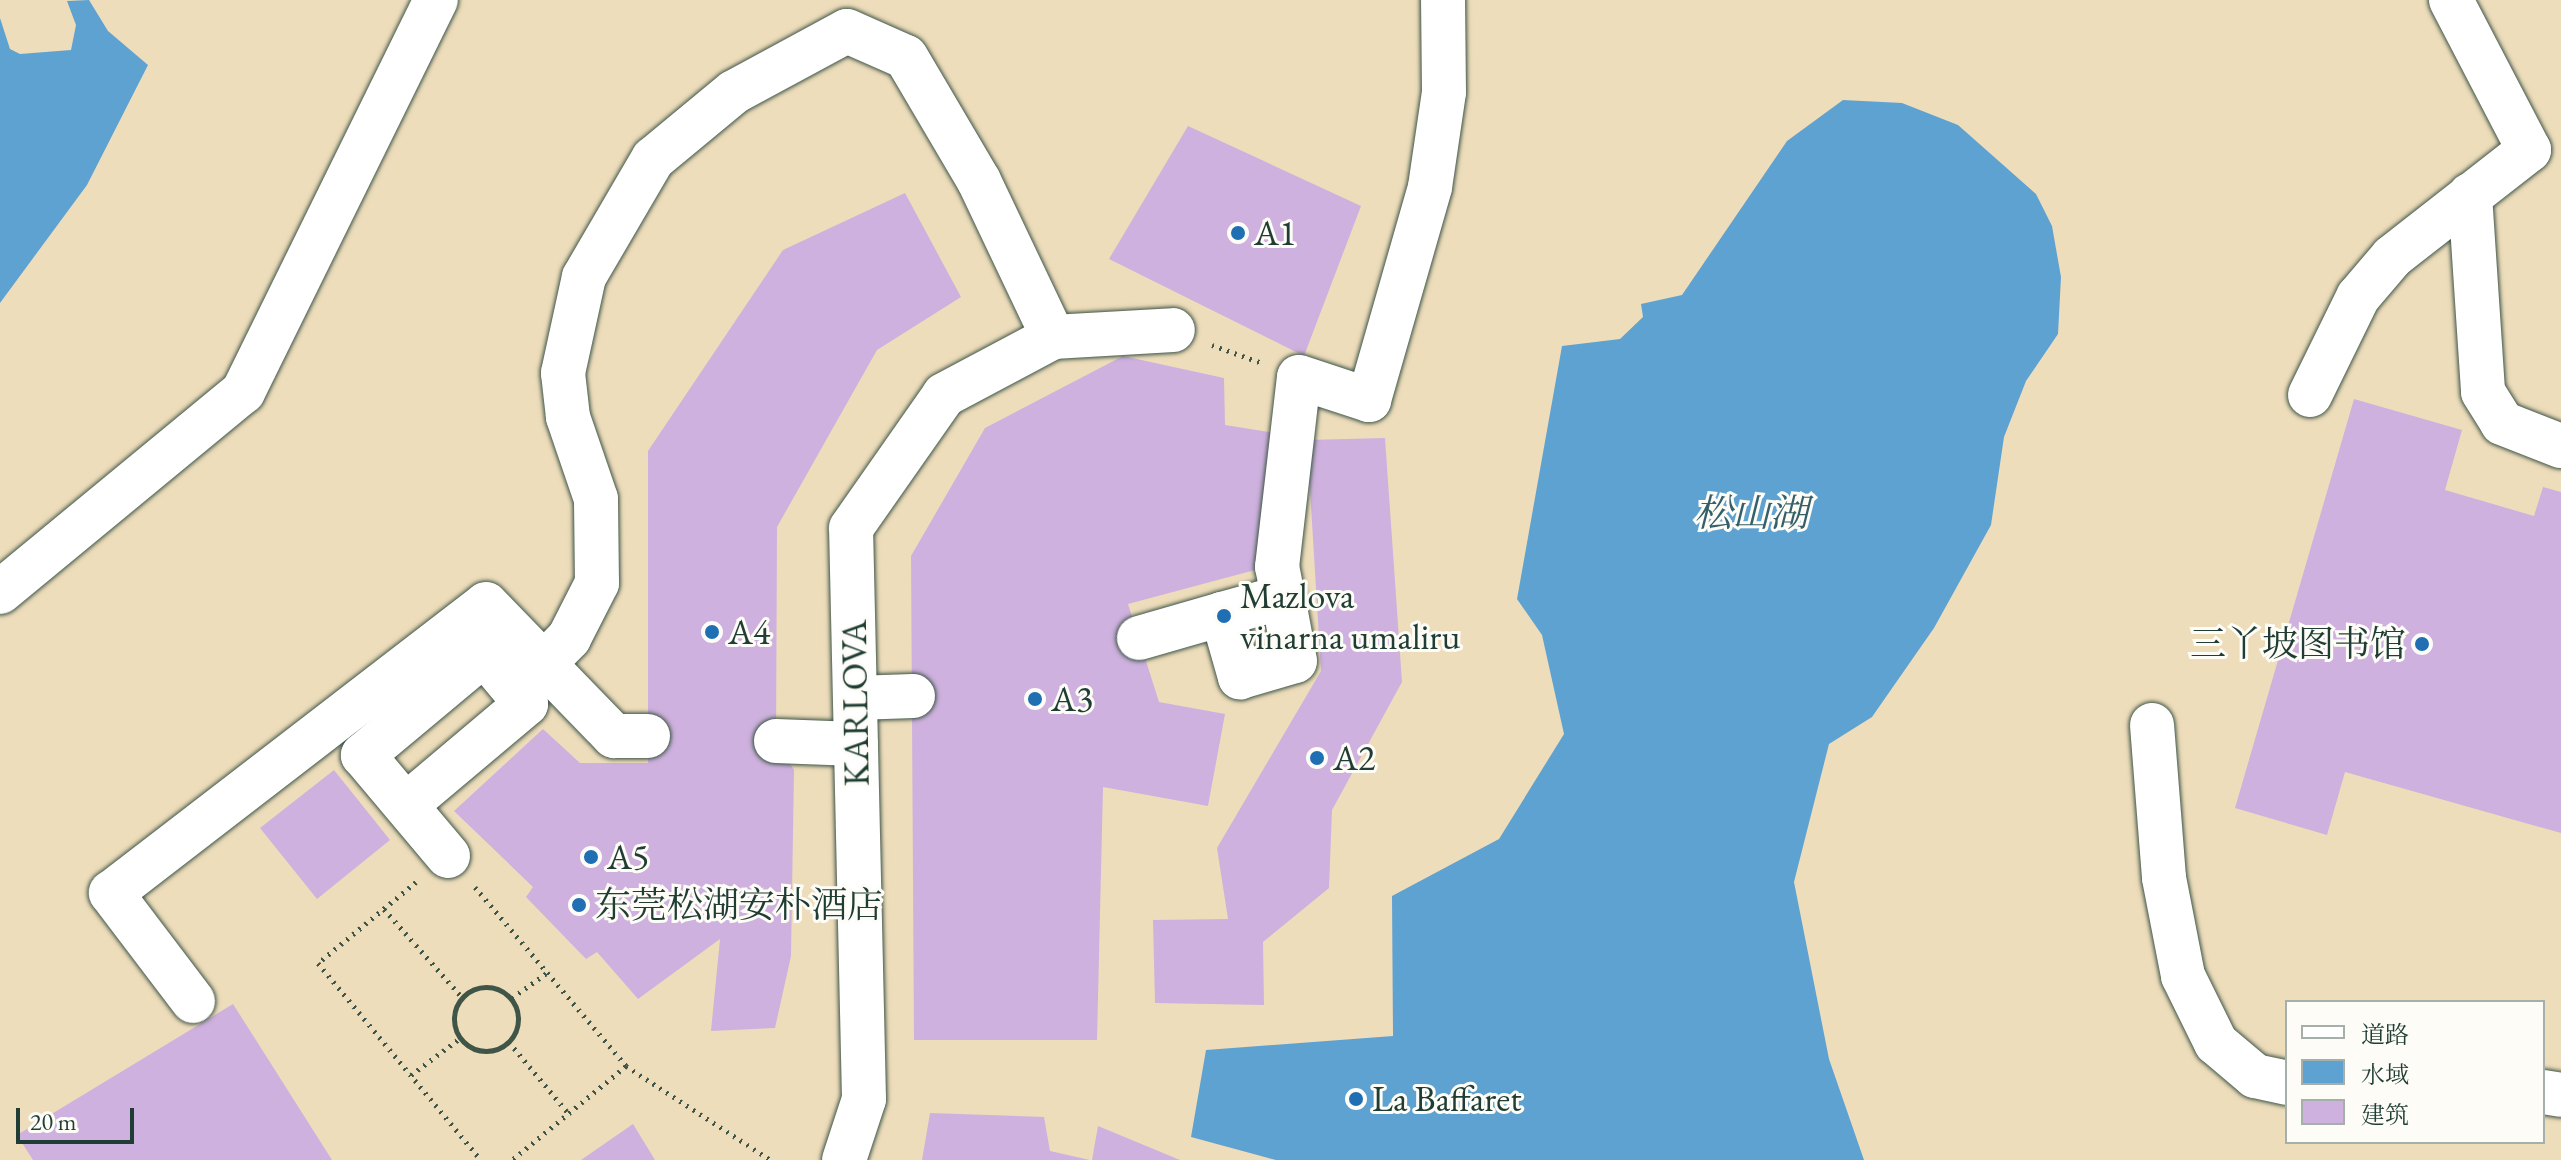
<!DOCTYPE html>
<html>
<head>
<meta charset="utf-8">
<style>
  body { margin:0 }
  #map { position:relative; width:2561px; height:1160px; overflow:hidden; background:#edb; font-family:"EB Garamond","Noto Serif SC",serif }
  div>[style] { position:absolute }
  [style*='--x'] { left:calc(var(--x)*1px); top:calc(var(--y)*1px); width:calc(var(--w)*1px); rotate:calc(var(--a)*1deg) }
  .water>* { inset:0; background:#5ea2d2 }
  .building>* { inset:0; background:#ceb1de }
  .path>* { height:5px; margin-top:-2.5px; transform-origin:0; background:repeating-linear-gradient(90deg,#3e5548 0 2px,transparent 0 8px) }
  .path>.ring { margin:-2.5px; padding:0; box-sizing:content-box; background:none; border:5px solid #3e5548; border-radius:50% }
  .roads { filter:drop-shadow(0 0 2px #3e5548) drop-shadow(0 0 2px #3e5548) }
  .minor>* { height:44px; margin:-22px; padding:0 22px; transform-origin:22px; border-radius:22px; background:#fff }
  .dots>* { width:22px; height:22px; translate:-50% -50%; box-sizing:border-box; border:4px solid #fdfcf7; border-radius:50% }
  span { translate:-50% -50%; white-space:nowrap; text-align:center; line-height:1.15; -webkit-text-stroke:6px #fdfcf7; paint-order:stroke }
  .poi-label { font-size:36px; color:#1f3d34 }
  .left { translate:0 -50%; text-align:left }
  .right { translate:-100% -50%; text-align:right }
  .street-label { font-size:36px; color:#1f3d34 }
  .water-label { font-size:38px; color:#35606b; font-style:italic }
  .legend { position:absolute; left:2285px; top:1000px; width:260px; height:144px; box-sizing:border-box; background:#fdfcf7; border:2px solid #a4b0a9; margin:0; padding:10px 14px; list-style:none; font-size:24px; color:#1f3d34 }
  .legend li { display:flex; align-items:center; gap:16px; height:40px }
  .legend b { width:40px; border:2px solid #a4b0a9 }
  .scale { position:absolute; left:16px; top:1108px; width:118px; height:36px; box-sizing:border-box; border:4px solid #1f3d34; border-top:0; padding-left:10px; font-size:24px; line-height:28px; white-space:nowrap; color:#1f3d34; -webkit-text-stroke:6px #fdfcf7; paint-order:stroke }
</style>
</head>
<body>
<div id="map">
  <div class="water">
    <div style="clip-path:polygon(89px 0,108px 31px,148px 65px,87px 185px,0 303px,0 18px,10px 49px,20px 54px,71px 50px,76px 25px,67px 1px)"></div>
    <div style="clip-path:polygon(1843px 100px,1902px 103px,1958px 125px,2036px 194px,2052px 226px,2061px 277px,2058px 334px,2026px 381px,2004px 437px,1991px 525px,1934px 628px,1872px 717px,1829px 744px,1794px 882px,1829px 1059px,1864px 1160px,1276px 1160px,1191px 1137px,1206px 1050px,1393px 1036px,1392px 896px,1499px 839px,1564px 734px,1542px 635px,1517px 599px,1562px 346px,1620px 339px,1643px 317px,1641px 304px,1682px 295px,1787px 141px)"></div>
  </div>
  <div class="building">
    <div style="clip-path:polygon(1188px 126px,1361px 206px,1304px 356px,1109px 259px)"></div>
    <div style="clip-path:polygon(905px 193px,961px 297px,877px 350px,777px 527px,776px 741px,794px 770px,791px 956px,775px 1028px,711px 1031px,720px 939px,638px 999px,597px 952px,586px 959px,526px 897px,533px 887px,454px 811px,543px 729px,580px 763px,648px 763px,648px 451px,783px 250px)"></div>
    <div style="clip-path:polygon(1123px 356px,1224px 378px,1225px 425px,1282px 434px,1270px 566px,1128px 604px,1159px 702px,1225px 714px,1208px 806px,1103px 787px,1097px 1040px,914px 1040px,911px 556px,985px 428px)"></div>
    <div style="clip-path:polygon(2354px 399px,2462px 430px,2445px 490px,2534px 516px,2543px 487px,2561px 492px,2561px 833px,2345px 772px,2327px 835px,2235px 808px)"></div>
    <div style="clip-path:polygon(1385px 438px,1402px 682px,1332px 810px,1329px 888px,1263px 942px,1264px 1005px,1155px 1003px,1153px 920px,1228px 919px,1217px 848px,1321px 671px,1307px 440px)"></div>
    <div style="clip-path:polygon(334px 770px,390px 840px,317px 899px,260px 828px)"></div>
    <div style="clip-path:polygon(233px 1004px,332px 1160px,33px 1160px,17px 1135px)"></div>
    <div style="clip-path:polygon(930px 1113px,1044px 1117px,1050px 1151px,1090px 1160px,922px 1160px)"></div>
    <div style="clip-path:polygon(633px 1124px,655px 1160px,581px 1160px)"></div>
    <div style="clip-path:polygon(1098px 1126px,1180px 1160px,1092px 1160px)"></div>
  </div>
  <div class="path">
    <div style="--x:1212;--y:345;--w:53;--a:19.8"></div>
    <div style="--x:416;--y:882;--w:127;--a:140.4"></div>
    <div style="--x:318;--y:963;--w:256;--a:50.4"></div>
    <div style="--x:475;--y:887;--w:234;--a:49.8"></div>
    <div style="--x:626;--y:1066;--w:148;--a:140.5"></div>
    <div style="--x:384;--y:909;--w:116;--a:48.5"></div>
    <div class="ring" style="left:454px;top:987px;width:59px;height:59px"></div>
    <div style="--x:512;--y:998;--w:44;--a:-35.8"></div>
    <div style="--x:509;--y:1042;--w:94;--a:50.2"></div>
    <div style="--x:626;--y:1066;--w:173;--a:33"></div>
    <div style="--x:411;--y:1075;--w:60;--a:-36.9"></div>
  </div>
  <div class="roads">
    <div class="minor">
      <div style="--x:2470;--y:195;--w:197;--a:86.2"></div>
      <div style="--x:2483;--y:392;--w:36;--a:58"></div>
      <div style="--x:2502;--y:423;--w:63;--a:21.3"></div>
      <div style="--x:2310;--y:395;--w:109;--a:-63.9"></div>
      <div style="--x:2358;--y:297;--w:52;--a:-49.6"></div>
      <div style="--x:2392;--y:257;--w:174;--a:-38"></div>
      <div style="--x:2529;--y:150;--w:169;--a:-117.5"></div>
      <div style="--x:0;--y:592;--w:315;--a:-39.5"></div>
      <div style="--x:243;--y:392;--w:437;--a:-63.8"></div>
      <div style="--x:1283;--y:597;--w:63;--a:164.4"></div>
      <div style="--x:1222;--y:614;--w:66;--a:74.1"></div>
      <div style="--x:1240;--y:677;--w:57;--a:-16.2"></div>
      <div style="--x:1295;--y:661;--w:65;--a:-100.6"></div>
      <div style="--x:1283;--y:597;--w:31;--a:-101"></div>
      <div style="--x:1277;--y:567;--w:191;--a:-83.4"></div>
      <div style="--x:1299;--y:377;--w:74;--a:18.2"></div>
      <div style="--x:1369;--y:400;--w:222;--a:-74"></div>
      <div style="--x:1430;--y:187;--w:96;--a:-81.6"></div>
      <div style="--x:1444;--y:92;--w:92;--a:-90.6"></div>
      <div style="--x:1139;--y:638;--w:86;--a:-16.1"></div>
      <div style="--x:516;--y:692;--w:76;--a:-45.5"></div>
      <div style="--x:569;--y:638;--w:62;--a:-63"></div>
      <div style="--x:597;--y:583;--w:84;--a:-90.7"></div>
      <div style="--x:596;--y:499;--w:87;--a:-108.9"></div>
      <div style="--x:568;--y:417;--w:44;--a:-96.5"></div>
      <div style="--x:563;--y:373;--w:98;--a:-77.7"></div>
      <div style="--x:584;--y:277;--w:137;--a:-59.7"></div>
      <div style="--x:653;--y:159;--w:105;--a:-39.6"></div>
      <div style="--x:734;--y:92;--w:128;--a:-28.4"></div>
      <div style="--x:847;--y:31;--w:64;--a:23.8"></div>
      <div style="--x:906;--y:57;--w:144;--a:59.5"></div>
      <div style="--x:979;--y:181;--w:173;--a:64.6"></div>
      <div style="--x:855;--y:698;--w:58;--a:-2"></div>
      <div style="--x:2152;--y:725;--w:153;--a:85.5"></div>
      <div style="--x:2164;--y:878;--w:100;--a:79"></div>
      <div style="--x:2183;--y:976;--w:75;--a:63.8"></div>
      <div style="--x:2216;--y:1043;--w:51;--a:40.2"></div>
      <div style="--x:2255;--y:1076;--w:33;--a:12"></div>
      <div style="--x:776;--y:741;--w:80;--a:2.1"></div>
      <div style="--x:406;--y:805;--w:157;--a:-40.1"></div>
      <div style="--x:526;--y:704;--w:65;--a:-130"></div>
      <div style="--x:484;--y:654;--w:158;--a:140.1"></div>
      <div style="--x:363;--y:755;--w:132;--a:49.9"></div>
      <div style="--x:193;--y:1001;--w:136;--a:-127.2"></div>
      <div style="--x:111;--y:893;--w:473;--a:-37.6"></div>
      <div style="--x:486;--y:604;--w:184;--a:45.9"></div>
      <div style="--x:614;--y:736;--w:34;--a:0"></div>
      <div style="--x:2543;--y:1092;--w:18;--a:9"></div>
      <div style="--x:844;--y:1160;--w:64;--a:-71.8"></div>
      <div style="--x:864;--y:1099;--w:571;--a:-91.3"></div>
      <div style="--x:851;--y:528;--w:162;--a:-55"></div>
      <div style="--x:944;--y:395;--w:123;--a:-28"></div>
      <div style="--x:1053;--y:337;--w:120;--a:-3.3"></div>
    </div>
  </div>
  <div class="dots">
    <div style="left:1238px;top:233px;background:#1f6fb2"></div>
    <div style="left:1224px;top:616px;background:#1f6fb2"></div>
    <div style="left:712px;top:632px;background:#1f6fb2"></div>
    <div style="left:2422px;top:644px;background:#1f6fb2"></div>
    <div style="left:1035px;top:699px;background:#1f6fb2"></div>
    <div style="left:1317px;top:758px;background:#1f6fb2"></div>
    <div style="left:591px;top:857px;background:#1f6fb2"></div>
    <div style="left:579px;top:905px;background:#1f6fb2"></div>
    <div style="left:1356px;top:1099px;background:#1f6fb2"></div>
  </div>
  <div class="poi-label">
    <span class="left" style="left:1254px;top:233px">A1</span>
    <span class="left" style="left:1240px;top:616px">Mazlova<br>vinarna umaliru</span>
    <span class="left" style="left:728px;top:632px">A4</span>
    <span class="right" style="left:2406px;top:644px">三丫坡图书馆</span>
    <span class="left" style="left:1051px;top:699px">A3</span>
    <span class="left" style="left:1333px;top:758px">A2</span>
    <span class="left" style="left:607px;top:857px">A5</span>
    <span class="left" style="left:595px;top:905px">东莞松湖安朴酒店</span>
    <span class="left" style="left:1372px;top:1099px">La Baffaret</span>
  </div>
  <div class="street-label">
    <span style="left:855px;top:703px;rotate:-91deg">KARLOVA</span>
  </div>
  <div class="water-label">
    <span style="left:1751px;top:513px">松山湖</span>
  </div>
  <ul class="legend">
  <li><b style="height:10px;background:#fff"></b>道路</li>
  <li><b style="height:22px;background:#5ea2d2"></b>水域</li>
  <li><b style="height:22px;background:#ceb1de"></b>建筑</li>
  </ul>
  <div class="scale">20 m</div>
</div>
</body>
</html>
